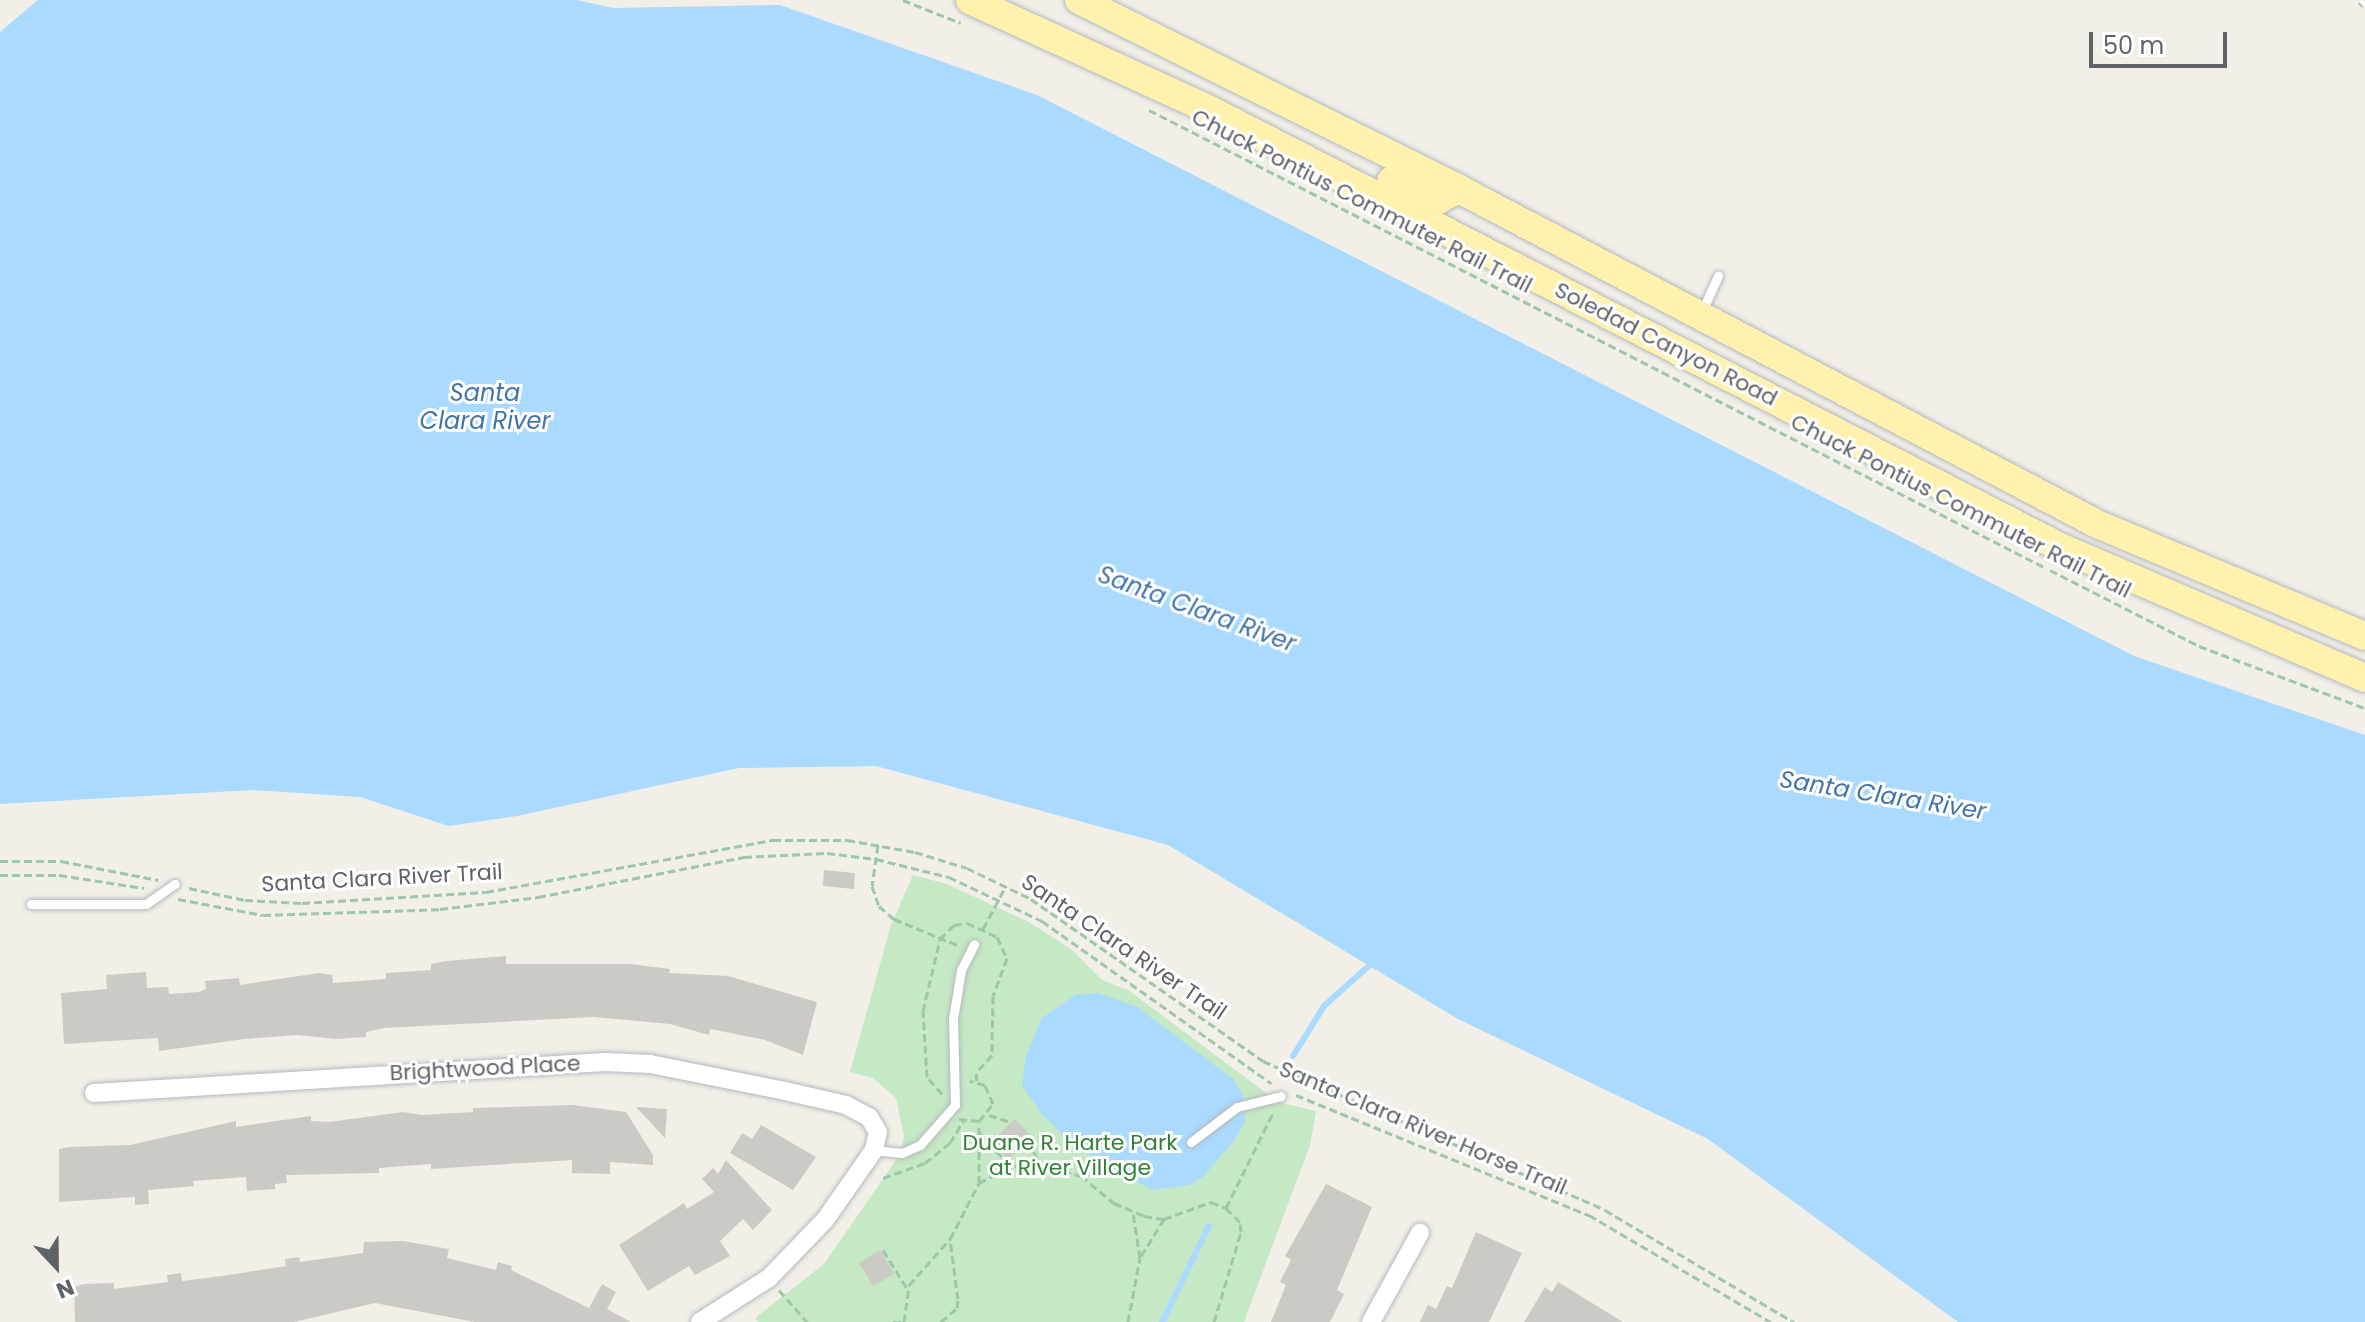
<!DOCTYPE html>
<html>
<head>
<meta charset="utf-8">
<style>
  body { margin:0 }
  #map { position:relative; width:2365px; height:1322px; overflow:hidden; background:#f1efe8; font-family:Poppins,sans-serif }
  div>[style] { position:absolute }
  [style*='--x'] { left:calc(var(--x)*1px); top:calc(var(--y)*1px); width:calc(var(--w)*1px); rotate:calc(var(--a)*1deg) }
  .green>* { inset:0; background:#c5e8c5 }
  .water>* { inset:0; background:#aadaff }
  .stream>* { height:6px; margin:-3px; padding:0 3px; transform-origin:3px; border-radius:3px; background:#aadaff }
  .building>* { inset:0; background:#cccac5 }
  .path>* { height:3px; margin-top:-1.5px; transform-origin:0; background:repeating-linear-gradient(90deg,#9cc7a9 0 8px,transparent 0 12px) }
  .roads { filter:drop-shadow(0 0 2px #b5b8bc) drop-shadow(0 0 2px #b5b8bc) }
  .service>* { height:9px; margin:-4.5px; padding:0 4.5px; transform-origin:4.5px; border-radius:4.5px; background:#fff }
  .minor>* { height:18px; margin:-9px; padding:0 9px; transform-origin:9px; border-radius:9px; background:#fff }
  .primary>* { height:28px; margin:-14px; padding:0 14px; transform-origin:14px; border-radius:14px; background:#fff2af }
  .rail>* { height:9px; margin-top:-4.5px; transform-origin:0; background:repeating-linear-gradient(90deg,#fff 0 18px,#b6b7b8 0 36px); box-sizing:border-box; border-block:2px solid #b6b7b8 }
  span { translate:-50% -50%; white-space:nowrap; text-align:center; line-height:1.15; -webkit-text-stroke:6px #fff; paint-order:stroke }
  .street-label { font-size:22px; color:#5f6368 }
  .park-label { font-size:22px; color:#348238 }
  .water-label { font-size:24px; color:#4174aa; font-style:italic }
  .north { position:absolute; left:16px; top:1226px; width:80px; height:80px; -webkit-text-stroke:6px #fff; paint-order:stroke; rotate:158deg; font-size:22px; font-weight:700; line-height:32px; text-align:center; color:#5f6368 }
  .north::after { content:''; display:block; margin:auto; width:28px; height:36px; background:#5f6368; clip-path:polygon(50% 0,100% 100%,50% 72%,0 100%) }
  .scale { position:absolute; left:2089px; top:32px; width:138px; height:36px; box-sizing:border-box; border:4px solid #5f6368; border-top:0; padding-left:10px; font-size:24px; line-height:28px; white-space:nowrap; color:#5f6368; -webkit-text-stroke:6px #fff; paint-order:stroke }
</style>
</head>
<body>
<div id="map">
  <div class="green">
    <div style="clip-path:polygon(913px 875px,947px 884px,1029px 922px,1072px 950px,1102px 980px,1128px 990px,1278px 1102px,1316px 1111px,1310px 1145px,1244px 1322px,758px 1322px,755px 1318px,824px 1264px,901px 1153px,904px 1136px,896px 1098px,873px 1078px,850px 1072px,891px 925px)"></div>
  </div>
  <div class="water">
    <div style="clip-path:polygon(38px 0,577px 0,613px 8px,780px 5px,1037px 95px,2134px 656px,2365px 735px,2365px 1322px,1958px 1322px,1708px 1139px,1458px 1019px,1168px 845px,876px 766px,739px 768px,517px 816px,449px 826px,360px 797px,253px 790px,0 804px,0 32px)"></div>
    <div style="clip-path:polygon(1098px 993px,1137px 1007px,1233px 1079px,1243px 1095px,1245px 1121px,1235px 1139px,1203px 1177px,1189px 1185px,1153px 1190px,1117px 1172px,1074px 1146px,1041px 1113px,1022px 1085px,1026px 1056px,1042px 1018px,1075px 995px)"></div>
  </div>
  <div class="stream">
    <div style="--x:1293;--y:1056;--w:59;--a:-58.2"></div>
    <div style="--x:1324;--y:1006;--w:66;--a:-41.9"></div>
    <div style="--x:1162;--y:1322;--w:107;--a:-63.9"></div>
  </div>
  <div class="building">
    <div style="clip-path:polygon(824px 870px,855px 873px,854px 889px,823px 886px)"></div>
    <div style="clip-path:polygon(506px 956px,506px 964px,630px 964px,670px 969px,669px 973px,728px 976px,817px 1002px,803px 1055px,765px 1040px,710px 1029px,709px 1035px,670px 1024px,594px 1017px,384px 1028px,366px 1032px,366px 1037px,336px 1039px,298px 1035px,244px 1039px,159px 1051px,158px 1038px,64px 1044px,61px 993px,107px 989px,106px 975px,146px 972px,147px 988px,168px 987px,169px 994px,199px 992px,206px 989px,205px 981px,239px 978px,240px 985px,319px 973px,332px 975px,333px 983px,386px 979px,386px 973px,431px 970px,431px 964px,446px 961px)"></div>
    <div style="clip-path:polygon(572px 1105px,626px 1112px,653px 1155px,653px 1165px,610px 1162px,610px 1174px,572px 1173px,572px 1160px,431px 1169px,431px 1164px,379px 1168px,379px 1173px,286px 1175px,287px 1183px,275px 1184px,275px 1189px,247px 1191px,246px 1177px,193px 1181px,194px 1186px,148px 1190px,149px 1204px,135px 1205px,135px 1197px,59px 1202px,59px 1149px,69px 1147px,130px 1145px,236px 1121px,236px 1127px,311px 1116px,311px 1121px,329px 1122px,403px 1112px,422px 1115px,473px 1112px,473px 1108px)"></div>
    <div style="clip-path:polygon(636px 1107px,667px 1109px,665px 1138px)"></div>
    <div style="clip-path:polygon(1015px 1119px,1032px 1137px,1008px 1159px,991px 1142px)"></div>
    <div style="clip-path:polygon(761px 1125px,816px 1157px,793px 1190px,730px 1153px,742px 1133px,752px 1139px)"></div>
    <div style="clip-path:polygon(726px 1160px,772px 1210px,753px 1230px,743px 1219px,720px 1241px,730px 1256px,695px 1275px,689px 1266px,648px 1291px,619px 1245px,684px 1203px,687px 1209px,714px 1192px,702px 1179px,713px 1168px,718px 1174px)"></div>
    <div style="clip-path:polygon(1326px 1184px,1372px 1207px,1337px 1290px,1344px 1294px,1330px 1322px,1271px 1322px,1286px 1285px,1280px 1282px,1291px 1260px,1285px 1256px)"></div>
    <div style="clip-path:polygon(1476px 1232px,1522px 1253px,1489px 1322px,1420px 1322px,1428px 1305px,1436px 1309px,1447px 1286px,1452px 1288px)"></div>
    <div style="clip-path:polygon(403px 1241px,449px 1249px,447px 1258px,496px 1270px,498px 1262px,512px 1266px,511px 1270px,589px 1308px,602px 1284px,616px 1292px,607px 1309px,631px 1322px,475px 1322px,375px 1303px,294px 1322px,75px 1322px,74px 1287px,84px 1284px,114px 1283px,114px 1289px,168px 1282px,167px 1275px,181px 1273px,182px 1281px,222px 1276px,286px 1266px,285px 1259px,299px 1257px,300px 1262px,363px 1253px,364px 1242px)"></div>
    <div style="clip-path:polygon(880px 1250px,894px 1274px,873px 1286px,859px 1263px)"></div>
    <div style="clip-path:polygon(1558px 1282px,1623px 1322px,1524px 1322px,1545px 1287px,1552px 1292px)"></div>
  </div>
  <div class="path">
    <div style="--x:903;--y:0;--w:62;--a:21.6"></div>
    <div style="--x:1149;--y:110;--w:1005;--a:27.05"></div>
    <div style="--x:2050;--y:570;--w:167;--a:27"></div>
    <div style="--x:2199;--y:646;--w:177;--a:20.5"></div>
    <div style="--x:878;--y:845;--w:41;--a:98.3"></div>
    <div style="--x:872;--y:886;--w:21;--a:71"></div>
    <div style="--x:879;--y:906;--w:20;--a:41"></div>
    <div style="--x:894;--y:919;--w:71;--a:22.2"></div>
    <div style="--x:0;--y:861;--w:61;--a:0"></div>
    <div style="--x:61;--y:861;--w:99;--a:11.1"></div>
    <div style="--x:0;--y:875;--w:59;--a:0"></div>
    <div style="--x:59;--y:875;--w:86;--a:8.7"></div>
    <div style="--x:189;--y:888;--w:57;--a:12.1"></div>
    <div style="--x:245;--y:900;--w:57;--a:3"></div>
    <div style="--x:302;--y:903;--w:184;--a:-3.4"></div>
    <div style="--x:486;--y:892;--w:292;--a:-10.3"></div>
    <div style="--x:773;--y:840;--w:74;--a:0"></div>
    <div style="--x:847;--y:840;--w:69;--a:10"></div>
    <div style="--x:915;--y:852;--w:54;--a:17.1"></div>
    <div style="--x:967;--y:868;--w:71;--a:25.8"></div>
    <div style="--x:1031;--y:899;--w:283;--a:34.9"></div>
    <div style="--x:1263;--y:1061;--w:373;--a:23.5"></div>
    <div style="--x:1605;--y:1210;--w:220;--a:30.7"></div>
    <div style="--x:178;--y:899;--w:86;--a:10.7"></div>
    <div style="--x:263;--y:915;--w:177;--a:-1.9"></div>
    <div style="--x:440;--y:909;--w:99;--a:-7"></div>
    <div style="--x:538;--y:897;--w:210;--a:-11"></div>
    <div style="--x:744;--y:857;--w:83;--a:-2.8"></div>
    <div style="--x:827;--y:853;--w:49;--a:7"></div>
    <div style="--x:876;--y:859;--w:75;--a:13.9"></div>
    <div style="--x:949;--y:877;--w:103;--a:25.3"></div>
    <div style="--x:1042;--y:921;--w:281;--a:35.3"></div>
    <div style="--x:983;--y:929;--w:49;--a:-61.9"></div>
    <div style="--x:942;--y:1094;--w:23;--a:-131"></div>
    <div style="--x:927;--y:1077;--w:66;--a:-93.5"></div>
    <div style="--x:923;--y:1011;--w:74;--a:-76.7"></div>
    <div style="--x:940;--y:939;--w:20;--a:-45"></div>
    <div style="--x:954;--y:925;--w:13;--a:-9"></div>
    <div style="--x:967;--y:923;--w:33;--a:25"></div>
    <div style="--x:997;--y:937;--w:23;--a:65"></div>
    <div style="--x:1007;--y:958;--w:40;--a:110.2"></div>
    <div style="--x:993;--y:996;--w:59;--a:91"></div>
    <div style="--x:992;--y:1055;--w:24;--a:132"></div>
    <div style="--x:976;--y:1073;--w:10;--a:84"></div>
    <div style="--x:1296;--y:1095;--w:317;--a:22.3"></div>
    <div style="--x:1589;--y:1215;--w:211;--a:30.5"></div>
    <div style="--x:989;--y:1115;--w:23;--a:18"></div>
    <div style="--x:959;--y:1119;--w:20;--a:6"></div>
    <div style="--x:979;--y:1121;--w:22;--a:-51"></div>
    <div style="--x:993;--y:1104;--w:21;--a:-113"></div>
    <div style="--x:985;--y:1085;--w:16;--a:-165"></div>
    <div style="--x:980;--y:1133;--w:45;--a:47.7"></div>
    <div style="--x:1028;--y:1141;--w:26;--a:62"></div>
    <div style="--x:883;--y:1178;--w:45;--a:-19.7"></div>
    <div style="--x:925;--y:1163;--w:32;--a:-39"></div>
    <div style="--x:950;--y:1143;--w:27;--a:-59"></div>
    <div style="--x:979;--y:1183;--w:60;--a:-90"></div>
    <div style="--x:883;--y:1250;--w:47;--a:58"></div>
    <div style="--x:1141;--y:1256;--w:44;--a:-58.1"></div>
    <div style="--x:779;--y:1290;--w:43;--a:48.8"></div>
    <div style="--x:893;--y:1322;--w:10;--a:0"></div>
    <div style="--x:904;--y:1322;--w:37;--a:-82"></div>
    <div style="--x:909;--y:1285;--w:62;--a:-48.3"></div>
    <div style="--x:950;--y:1239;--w:63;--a:-62.6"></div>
    <div style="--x:979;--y:1183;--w:36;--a:-28"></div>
    <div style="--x:1011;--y:1166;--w:29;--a:-4"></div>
    <div style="--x:1040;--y:1164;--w:43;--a:16.3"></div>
    <div style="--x:1081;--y:1176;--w:43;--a:39.3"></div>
    <div style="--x:1114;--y:1203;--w:33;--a:23"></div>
    <div style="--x:1144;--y:1216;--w:20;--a:9"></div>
    <div style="--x:1164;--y:1219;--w:50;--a:-19.9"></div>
    <div style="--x:1211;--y:1202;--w:16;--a:22"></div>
    <div style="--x:1226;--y:1208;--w:106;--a:-63.7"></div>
    <div style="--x:941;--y:1322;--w:21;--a:-41"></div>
    <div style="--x:957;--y:1308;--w:9;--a:-84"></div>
    <div style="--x:958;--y:1299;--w:61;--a:-97.6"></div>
    <div style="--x:1128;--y:1322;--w:65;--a:-79.4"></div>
    <div style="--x:1140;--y:1258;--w:46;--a:-98.8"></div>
    <div style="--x:1214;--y:1322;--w:94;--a:-73.3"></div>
    <div style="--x:1241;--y:1232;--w:10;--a:-96"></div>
    <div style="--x:1240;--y:1222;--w:20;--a:-135"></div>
  </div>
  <div class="roads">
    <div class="service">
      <div style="--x:1701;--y:313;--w:41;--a:-65.3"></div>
      <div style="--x:31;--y:904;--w:115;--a:0"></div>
      <div style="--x:146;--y:904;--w:35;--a:-35"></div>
      <div style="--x:1191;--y:1142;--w:58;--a:-37.3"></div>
      <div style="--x:1237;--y:1107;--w:45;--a:-14"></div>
      <div style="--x:874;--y:1150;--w:28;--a:6"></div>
      <div style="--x:902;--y:1153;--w:20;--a:-24"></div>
      <div style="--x:920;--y:1145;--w:53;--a:-48.8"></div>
      <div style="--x:955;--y:1105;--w:86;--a:-91.3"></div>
      <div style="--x:953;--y:1019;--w:50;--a:-80.7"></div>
      <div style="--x:961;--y:970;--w:29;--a:-63"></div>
    </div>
    <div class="minor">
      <div style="--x:94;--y:1093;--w:512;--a:-3.47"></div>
      <div style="--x:605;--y:1062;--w:45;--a:2.5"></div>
      <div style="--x:650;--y:1064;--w:138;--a:11.3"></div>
      <div style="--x:785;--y:1091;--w:63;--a:12.9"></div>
      <div style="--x:846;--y:1105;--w:26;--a:28"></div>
      <div style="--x:869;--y:1117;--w:17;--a:59"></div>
      <div style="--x:878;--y:1132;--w:18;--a:103"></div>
      <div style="--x:874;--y:1150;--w:85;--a:125"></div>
      <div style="--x:825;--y:1220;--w:81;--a:134"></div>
      <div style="--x:769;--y:1278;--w:82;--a:147.5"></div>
      <div style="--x:1371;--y:1322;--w:102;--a:-61.2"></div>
    </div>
    <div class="primary">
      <div style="--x:970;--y:0;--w:264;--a:24.6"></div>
      <div style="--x:1210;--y:110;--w:958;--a:27.21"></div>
      <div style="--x:2062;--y:548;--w:330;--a:23.2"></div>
      <div style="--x:1079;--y:0;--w:424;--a:26.4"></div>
      <div style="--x:1459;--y:189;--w:721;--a:27.7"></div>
      <div style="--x:2097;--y:524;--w:290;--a:22.7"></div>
      <div style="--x:1391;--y:181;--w:51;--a:22"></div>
      <div style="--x:1438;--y:200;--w:24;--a:-28"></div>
    </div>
  </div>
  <div class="rail">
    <div style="--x:2361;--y:0;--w:6;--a:45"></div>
  </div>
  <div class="street-label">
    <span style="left:1362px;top:201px;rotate:27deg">Chuck Pontius Commuter Rail Trail</span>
    <span style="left:1666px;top:344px;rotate:27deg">Soledad Canyon Road</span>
    <span style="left:1961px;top:506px;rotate:27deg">Chuck Pontius Commuter Rail Trail</span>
    <span style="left:382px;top:878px;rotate:-3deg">Santa Clara River Trail</span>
    <span style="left:1124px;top:947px;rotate:34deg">Santa Clara River Trail</span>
    <span style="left:485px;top:1068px;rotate:-3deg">Brightwood Place</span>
    <span style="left:1423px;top:1128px;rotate:23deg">Santa Clara River Horse Trail</span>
  </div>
  <div class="park-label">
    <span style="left:1070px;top:1155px">Duane R. Harte Park<br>at River Village</span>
  </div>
  <div class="water-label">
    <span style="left:485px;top:407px">Santa<br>Clara River</span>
    <span style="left:1197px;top:609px;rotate:20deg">Santa Clara River</span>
    <span style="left:1883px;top:795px;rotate:9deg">Santa Clara River</span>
  </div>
  <div class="north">N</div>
  <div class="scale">50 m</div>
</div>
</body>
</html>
